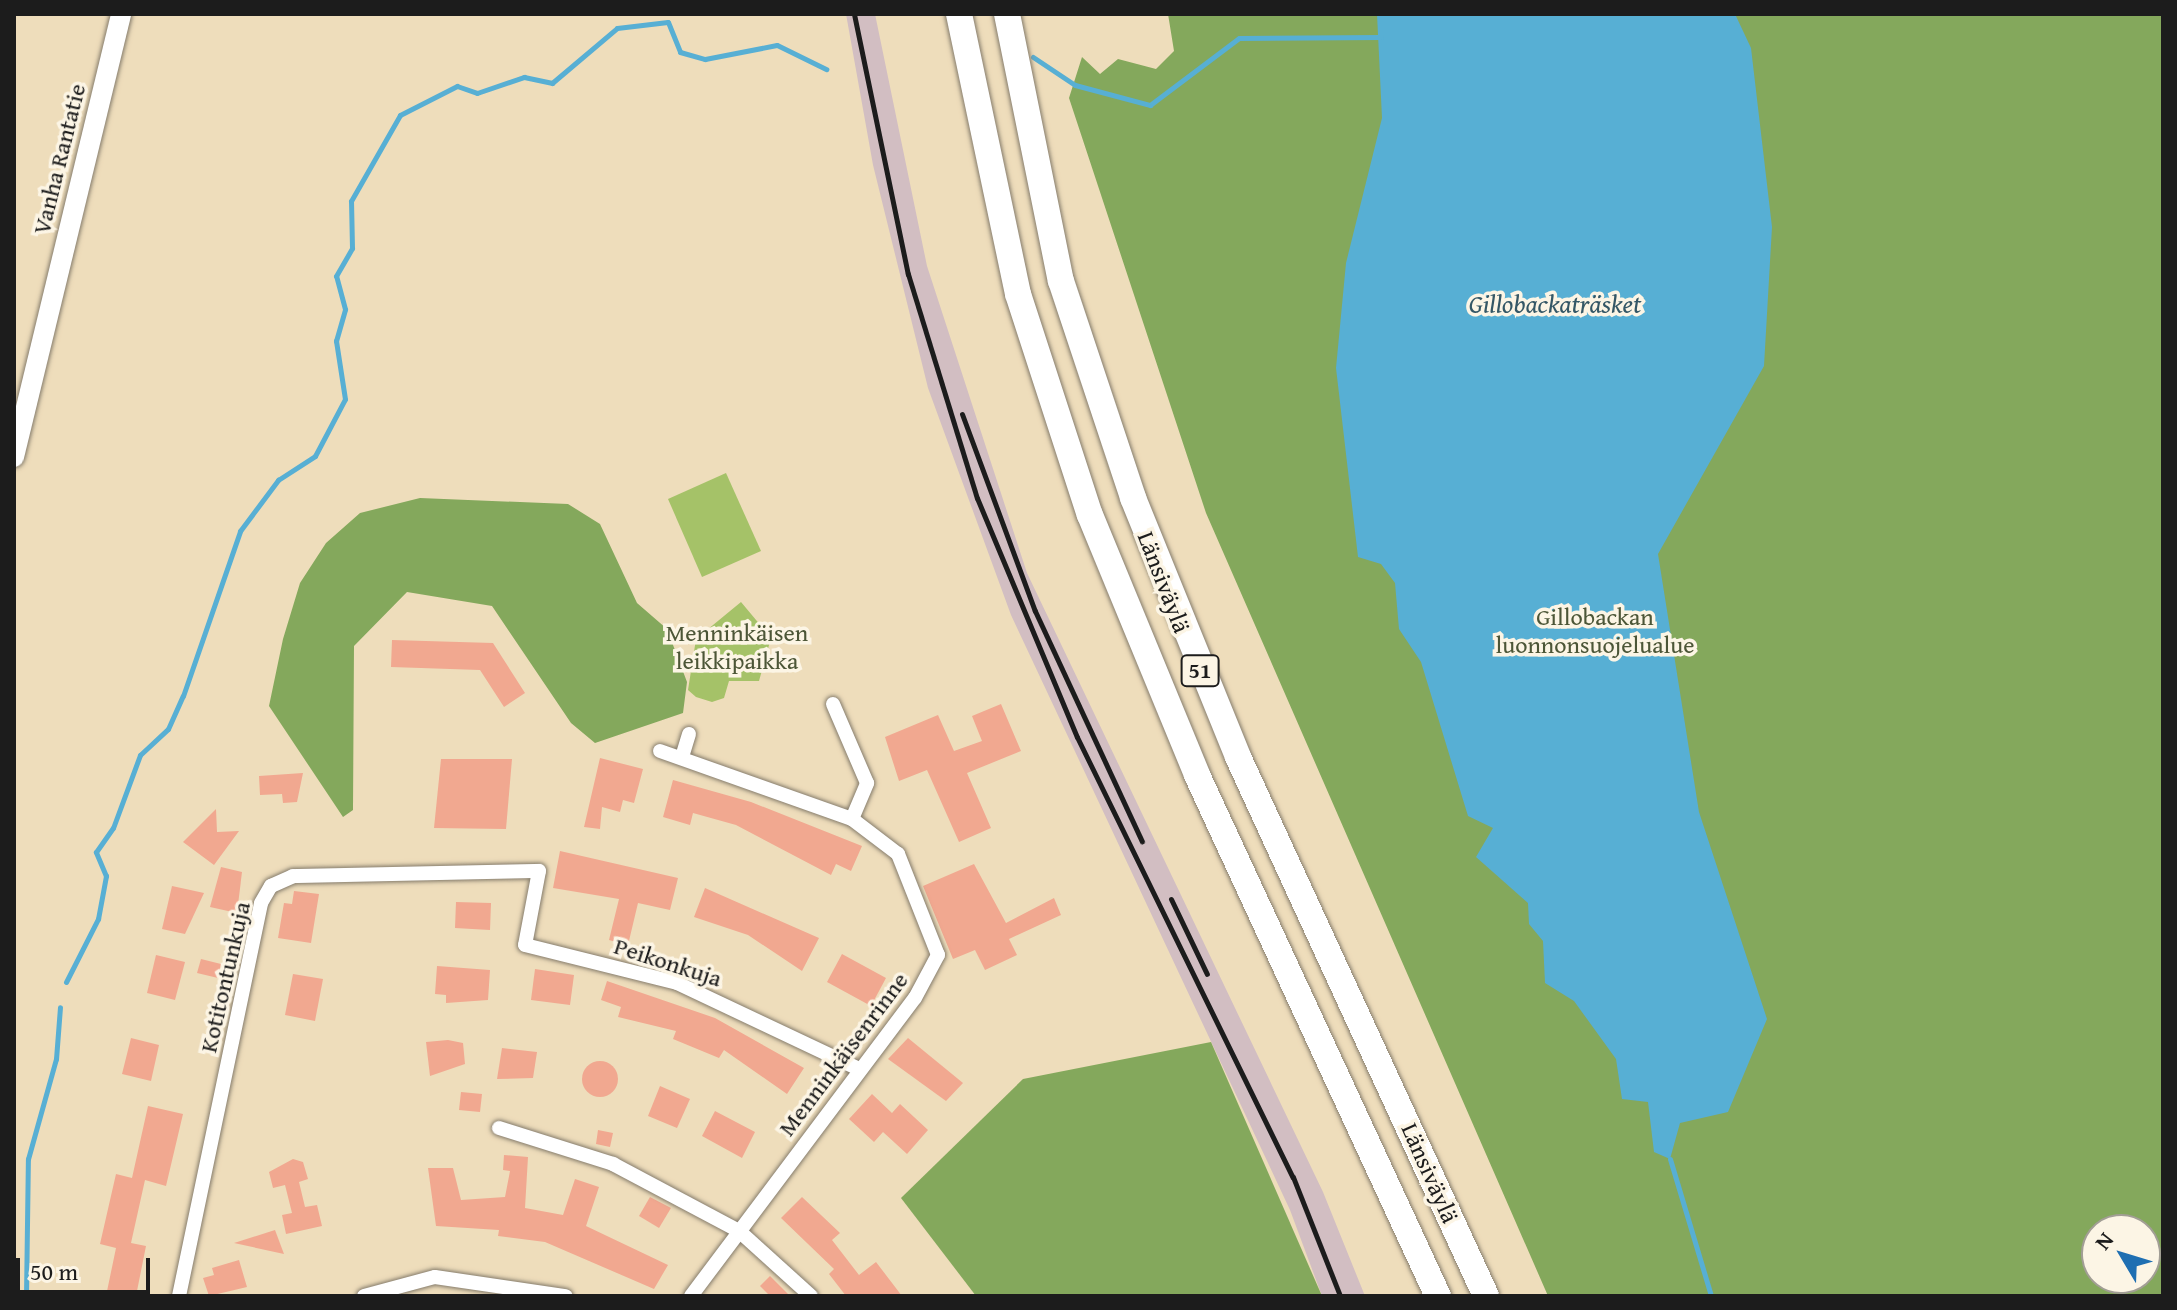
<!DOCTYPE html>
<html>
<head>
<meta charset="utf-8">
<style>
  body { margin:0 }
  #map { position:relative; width:2177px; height:1310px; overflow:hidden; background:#edb; font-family:"Gentium Book Plus",serif }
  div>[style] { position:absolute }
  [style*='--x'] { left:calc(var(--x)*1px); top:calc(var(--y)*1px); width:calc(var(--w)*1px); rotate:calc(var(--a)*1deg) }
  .industrial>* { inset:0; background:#d2bec2 }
  .green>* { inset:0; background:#a5c268 }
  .forest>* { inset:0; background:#84a85c }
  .water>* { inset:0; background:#57afd4 }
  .stream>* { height:5px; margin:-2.5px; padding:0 2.5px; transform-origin:2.5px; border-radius:2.5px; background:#57afd4 }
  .building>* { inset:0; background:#f1a890 }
  .round { border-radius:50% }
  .roads { filter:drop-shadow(0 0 2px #857c6c) drop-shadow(0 0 2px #857c6c) }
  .street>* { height:14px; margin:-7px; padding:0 7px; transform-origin:7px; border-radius:7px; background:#fff }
  .secondary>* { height:20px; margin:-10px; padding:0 10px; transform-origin:10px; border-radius:10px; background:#fff }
  .highway>* { height:26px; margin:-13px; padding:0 13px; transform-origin:13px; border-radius:13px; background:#fff }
  .rail>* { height:5px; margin:-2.5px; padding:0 2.5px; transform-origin:2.5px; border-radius:2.5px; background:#1c1c1c }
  span { translate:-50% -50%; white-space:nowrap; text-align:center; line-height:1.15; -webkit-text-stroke:7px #fcf5e5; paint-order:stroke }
  .shield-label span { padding:2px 6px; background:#fcf5e5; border:2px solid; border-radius:6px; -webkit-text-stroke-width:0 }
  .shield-label { font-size:22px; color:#1c1c1c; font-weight:700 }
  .street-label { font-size:24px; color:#1c1c1c }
  .park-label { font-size:24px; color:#4c5637 }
  .water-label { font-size:26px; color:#345766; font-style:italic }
  .frame { position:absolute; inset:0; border:16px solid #1c1c1c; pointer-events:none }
  .north { position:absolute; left:2081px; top:1214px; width:80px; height:80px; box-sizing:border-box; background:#fcf5e5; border:2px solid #a29e95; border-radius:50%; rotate:308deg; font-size:22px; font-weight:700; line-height:32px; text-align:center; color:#1c1c1c }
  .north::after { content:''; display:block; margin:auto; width:28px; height:36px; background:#1f6fb2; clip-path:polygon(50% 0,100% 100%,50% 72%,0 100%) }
  .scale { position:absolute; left:16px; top:1258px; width:134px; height:36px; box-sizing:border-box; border:4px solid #1c1c1c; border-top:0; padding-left:10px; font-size:24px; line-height:28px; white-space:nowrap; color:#1c1c1c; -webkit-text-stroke:6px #fcf5e5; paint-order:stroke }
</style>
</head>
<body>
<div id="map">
  <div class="industrial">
    <div style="clip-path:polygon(846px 14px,875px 14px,927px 266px,1027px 573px,1323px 1192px,1365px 1296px,1322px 1296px,1290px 1210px,1011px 615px,928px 388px,873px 165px)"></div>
  </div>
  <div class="green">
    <div style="clip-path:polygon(726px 473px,761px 551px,702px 577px,668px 499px)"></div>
    <div style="clip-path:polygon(741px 602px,771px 638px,759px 681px,729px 681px,724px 698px,712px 702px,696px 697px,688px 690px,696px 639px)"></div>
  </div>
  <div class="forest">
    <div style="clip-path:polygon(evenodd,1168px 14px,2163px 14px,2163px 1296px,1548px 1296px,1206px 513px,1069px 98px,1082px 57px,1100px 74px,1118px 59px,1156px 69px,1174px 51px,1168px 14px,2097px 1230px,2145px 1230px,2145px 1278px,2097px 1278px,2097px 1230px)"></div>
    <div style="clip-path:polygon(420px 498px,568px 504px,600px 524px,637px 603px,667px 629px,687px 682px,683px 713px,595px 743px,571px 723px,492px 606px,407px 592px,354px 646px,353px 810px,343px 817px,269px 706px,283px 639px,300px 583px,326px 543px,360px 513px)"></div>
    <div style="clip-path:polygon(1211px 1042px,1322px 1296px,976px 1296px,901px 1198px,1023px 1079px)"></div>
  </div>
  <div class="water">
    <div style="clip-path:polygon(1377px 14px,1735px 14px,1751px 48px,1772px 227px,1764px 366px,1658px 554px,1699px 812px,1767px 1019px,1728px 1112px,1680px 1123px,1670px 1159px,1654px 1152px,1648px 1102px,1622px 1099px,1616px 1059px,1574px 1001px,1545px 983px,1543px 941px,1529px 924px,1528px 903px,1476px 857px,1493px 828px,1468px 816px,1421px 662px,1399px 629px,1395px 583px,1381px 564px,1358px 557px,1336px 368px,1346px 263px,1382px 118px)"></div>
  </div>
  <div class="stream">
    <div style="--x:1033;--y:57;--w:50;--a:33.7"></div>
    <div style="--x:1075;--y:85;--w:78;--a:14.9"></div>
    <div style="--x:1150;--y:105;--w:111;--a:-37"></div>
    <div style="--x:1239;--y:38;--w:142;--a:-0.4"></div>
    <div style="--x:66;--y:982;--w:71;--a:-63.1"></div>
    <div style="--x:98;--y:919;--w:44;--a:-79.5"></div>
    <div style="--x:106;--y:876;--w:26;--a:-113"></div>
    <div style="--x:96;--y:852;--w:29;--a:-55"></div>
    <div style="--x:113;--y:828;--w:78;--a:-69.7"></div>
    <div style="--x:140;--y:755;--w:38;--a:-43"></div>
    <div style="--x:168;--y:729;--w:36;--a:-66"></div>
    <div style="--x:183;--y:696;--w:175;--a:-70.9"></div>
    <div style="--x:240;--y:531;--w:64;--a:-53.3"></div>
    <div style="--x:278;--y:480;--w:44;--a:-33"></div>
    <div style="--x:315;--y:456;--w:64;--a:-62.2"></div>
    <div style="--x:345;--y:399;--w:59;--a:-98.8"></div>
    <div style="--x:336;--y:341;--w:33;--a:-74"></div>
    <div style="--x:345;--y:309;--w:34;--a:-105"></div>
    <div style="--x:336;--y:276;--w:32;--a:-60"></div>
    <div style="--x:352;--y:248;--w:47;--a:-91.2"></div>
    <div style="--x:351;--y:201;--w:99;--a:-60.3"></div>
    <div style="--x:400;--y:115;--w:64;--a:-27"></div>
    <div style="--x:457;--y:86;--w:21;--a:19"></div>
    <div style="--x:477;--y:93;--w:50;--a:-18.8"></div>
    <div style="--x:524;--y:77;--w:29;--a:12"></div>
    <div style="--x:552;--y:83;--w:85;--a:-40.2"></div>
    <div style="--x:617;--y:28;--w:51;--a:-6.7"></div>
    <div style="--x:668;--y:22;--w:32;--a:68"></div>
    <div style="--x:680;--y:52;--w:26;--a:16"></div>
    <div style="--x:705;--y:59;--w:73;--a:-11"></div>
    <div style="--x:777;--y:45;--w:55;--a:26.1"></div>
    <div style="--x:1670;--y:1159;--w:143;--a:73.3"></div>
    <div style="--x:26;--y:1296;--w:137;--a:-89.2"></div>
    <div style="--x:28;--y:1159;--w:104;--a:-74.4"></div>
    <div style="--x:56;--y:1059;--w:52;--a:-85.6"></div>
  </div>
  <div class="building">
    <div style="clip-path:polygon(392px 640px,493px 643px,525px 693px,504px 707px,480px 670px,391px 667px)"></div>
    <div style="clip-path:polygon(1001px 704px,1021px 751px,967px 773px,991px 828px,959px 842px,927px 770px,899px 781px,885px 737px,938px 715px,954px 751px,982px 741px,972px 716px)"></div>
    <div style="clip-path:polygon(600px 758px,643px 769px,634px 803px,623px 800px,620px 812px,602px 807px,600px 829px,584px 827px)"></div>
    <div style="clip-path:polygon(441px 759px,512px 759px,506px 829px,434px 828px)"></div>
    <div style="clip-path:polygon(303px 773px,297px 802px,283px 803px,282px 794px,260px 795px,259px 776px)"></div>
    <div style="clip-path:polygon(673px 780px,751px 802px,862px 846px,851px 871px,836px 864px,831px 875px,736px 825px,693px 813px,690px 825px,663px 817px)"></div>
    <div style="clip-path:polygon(216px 809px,217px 832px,239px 831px,214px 865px,183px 842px)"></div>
    <div style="clip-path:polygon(560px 851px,678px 878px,670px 910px,638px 903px,628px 945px,609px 940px,619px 899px,553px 888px)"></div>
    <div style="clip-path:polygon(974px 864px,1006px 923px,1054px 898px,1061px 915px,1009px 939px,1017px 955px,985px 970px,975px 950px,953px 959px,923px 886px)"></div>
    <div style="clip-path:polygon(221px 867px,242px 872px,237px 913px,210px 907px)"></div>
    <div style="clip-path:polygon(172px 886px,204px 893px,185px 934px,162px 929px)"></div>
    <div style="clip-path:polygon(705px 888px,819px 938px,802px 971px,748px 935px,694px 917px)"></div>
    <div style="clip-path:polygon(294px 891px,319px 894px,311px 943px,278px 938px,284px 903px,292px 904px)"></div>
    <div style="clip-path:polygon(456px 902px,491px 903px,490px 930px,455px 928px)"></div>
    <div style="clip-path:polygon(842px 954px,886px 978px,871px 1006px,827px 982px)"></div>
    <div style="clip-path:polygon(156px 955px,185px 962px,175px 1000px,147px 993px)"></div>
    <div style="clip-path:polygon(201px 959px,221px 964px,218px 978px,197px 973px)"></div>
    <div style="clip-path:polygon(437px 966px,490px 970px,488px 1000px,446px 1003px,446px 995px,435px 994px)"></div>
    <div style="clip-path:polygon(535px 969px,574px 975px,570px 1005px,531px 1000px)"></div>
    <div style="clip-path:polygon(293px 974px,323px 979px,315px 1021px,285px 1015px)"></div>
    <div style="clip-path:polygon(607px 981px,715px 1018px,804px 1068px,787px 1094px,724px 1050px,719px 1058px,673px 1039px,676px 1031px,618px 1017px,621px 1007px,601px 1000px)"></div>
    <div style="clip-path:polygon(131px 1038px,159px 1045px,151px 1081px,122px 1074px)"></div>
    <div style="clip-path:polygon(908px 1038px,963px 1083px,946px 1101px,888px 1059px)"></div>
    <div style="clip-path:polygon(448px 1040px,463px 1043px,465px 1064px,430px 1076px,426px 1042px)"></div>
    <div style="clip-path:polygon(502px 1048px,537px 1052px,533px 1078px,497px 1079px)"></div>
    <div class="round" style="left:582px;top:1061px;width:36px;height:36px"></div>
    <div style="clip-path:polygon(660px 1086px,690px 1099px,677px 1128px,648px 1116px)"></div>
    <div style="clip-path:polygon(461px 1092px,482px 1094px,480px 1112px,459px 1110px)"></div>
    <div style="clip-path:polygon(872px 1094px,892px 1113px,900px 1104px,928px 1130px,907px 1154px,883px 1132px,874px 1142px,849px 1119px)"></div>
    <div style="clip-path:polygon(148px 1106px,183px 1114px,166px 1186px,145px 1180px,131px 1243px,146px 1246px,136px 1296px,106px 1296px,116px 1248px,100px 1244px,116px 1174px,132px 1178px)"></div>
    <div style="clip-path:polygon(715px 1111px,755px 1132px,742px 1158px,702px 1136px)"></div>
    <div style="clip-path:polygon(598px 1130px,613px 1133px,610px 1147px,596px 1144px)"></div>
    <div style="clip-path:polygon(504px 1155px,528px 1157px,525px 1208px,563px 1215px,575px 1179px,599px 1187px,586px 1226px,668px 1265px,654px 1289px,545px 1242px,498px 1236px,499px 1230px,436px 1226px,428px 1168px,453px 1168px,461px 1200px,505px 1197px,510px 1171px,503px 1170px)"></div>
    <div style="clip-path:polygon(293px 1159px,303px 1162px,308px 1179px,299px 1182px,305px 1207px,317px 1205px,322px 1226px,286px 1234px,282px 1215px,292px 1213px,285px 1185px,273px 1188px,269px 1172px)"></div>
    <div style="clip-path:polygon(650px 1197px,671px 1208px,659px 1228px,639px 1216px)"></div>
    <div style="clip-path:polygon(802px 1197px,840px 1233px,832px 1240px,859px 1275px,876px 1262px,902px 1296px,846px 1296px,829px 1274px,834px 1269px,781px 1218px)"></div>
    <div style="clip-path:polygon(275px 1230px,284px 1254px,234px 1243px)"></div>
    <div style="clip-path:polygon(239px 1260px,247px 1287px,209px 1296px,203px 1278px,214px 1275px,212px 1268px)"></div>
    <div style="clip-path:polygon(770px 1276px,790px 1296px,770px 1296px,760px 1286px)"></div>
  </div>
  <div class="roads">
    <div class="street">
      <div style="--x:660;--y:751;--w:204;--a:19.5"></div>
      <div style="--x:682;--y:757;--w:24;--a:-73"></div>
      <div style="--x:499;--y:1128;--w:120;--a:17.5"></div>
      <div style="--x:613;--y:1164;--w:143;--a:28"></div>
      <div style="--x:739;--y:1231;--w:97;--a:42.1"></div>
      <div style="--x:179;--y:1296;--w:401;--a:-78.2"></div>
      <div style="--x:261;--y:903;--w:20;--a:-60"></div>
      <div style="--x:271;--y:886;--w:24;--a:-24"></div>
      <div style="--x:293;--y:876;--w:246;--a:-1.2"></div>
      <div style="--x:539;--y:871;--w:75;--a:100.7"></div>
      <div style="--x:525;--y:945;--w:157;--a:14"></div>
      <div style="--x:677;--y:983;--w:201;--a:25.3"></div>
      <div style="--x:364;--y:1296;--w:73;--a:-15"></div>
      <div style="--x:435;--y:1277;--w:132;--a:8.3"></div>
      <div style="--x:691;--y:1296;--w:373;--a:-53.1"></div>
      <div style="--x:915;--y:998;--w:49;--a:-61.9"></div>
      <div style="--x:938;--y:955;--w:109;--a:-111.6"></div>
      <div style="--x:898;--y:854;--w:58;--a:-142.7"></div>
      <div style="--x:852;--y:819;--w:39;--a:-67"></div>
      <div style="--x:867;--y:783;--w:86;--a:-113.3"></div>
    </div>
    <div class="secondary">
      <div style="--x:14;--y:457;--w:456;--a:-76.4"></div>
    </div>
    <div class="highway">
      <div style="--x:959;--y:14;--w:286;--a:78.1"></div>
      <div style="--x:1018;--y:294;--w:232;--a:72"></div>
      <div style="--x:1090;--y:515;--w:281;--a:67.6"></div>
      <div style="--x:1197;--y:775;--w:574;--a:65.18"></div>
      <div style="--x:1007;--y:14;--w:272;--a:78.6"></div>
      <div style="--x:1061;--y:281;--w:229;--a:71.6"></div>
      <div style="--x:1133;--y:498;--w:279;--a:67.9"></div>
      <div style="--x:1238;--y:757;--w:593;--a:65.29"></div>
    </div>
  </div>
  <div class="rail">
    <div style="--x:854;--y:14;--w:266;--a:78.3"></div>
    <div style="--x:908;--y:274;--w:234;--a:72.9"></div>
    <div style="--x:977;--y:498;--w:259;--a:67.3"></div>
    <div style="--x:1077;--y:737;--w:490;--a:63.9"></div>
    <div style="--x:1293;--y:1177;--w:128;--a:68.4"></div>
    <div style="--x:962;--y:414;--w:210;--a:69.7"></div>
    <div style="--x:1035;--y:611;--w:254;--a:65.1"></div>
    <div style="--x:1171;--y:899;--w:83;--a:64.4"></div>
  </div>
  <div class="shield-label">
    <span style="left:1200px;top:671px">51</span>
  </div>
  <div class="street-label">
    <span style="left:59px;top:159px;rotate:-76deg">Vanha Rantatie</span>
    <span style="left:1164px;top:582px;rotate:69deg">Länsiväylä</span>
    <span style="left:668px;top:962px;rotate:18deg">Peikonkuja</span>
    <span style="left:225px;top:977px;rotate:-77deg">Kotitontunkuja</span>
    <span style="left:843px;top:1054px;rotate:-53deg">Menninkäisenrinne</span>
    <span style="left:1430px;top:1173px;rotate:66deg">Länsiväylä</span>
  </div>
  <div class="park-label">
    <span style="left:1595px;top:631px">Gillobackan<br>luonnonsuojelualue</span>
    <span style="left:737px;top:647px">Menninkäisen<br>leikkipaikka</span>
  </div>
  <div class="water-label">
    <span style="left:1555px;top:304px">Gillobackaträsket</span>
  </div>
  <div class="frame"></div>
  <div class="north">N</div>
  <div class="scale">50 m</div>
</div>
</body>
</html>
